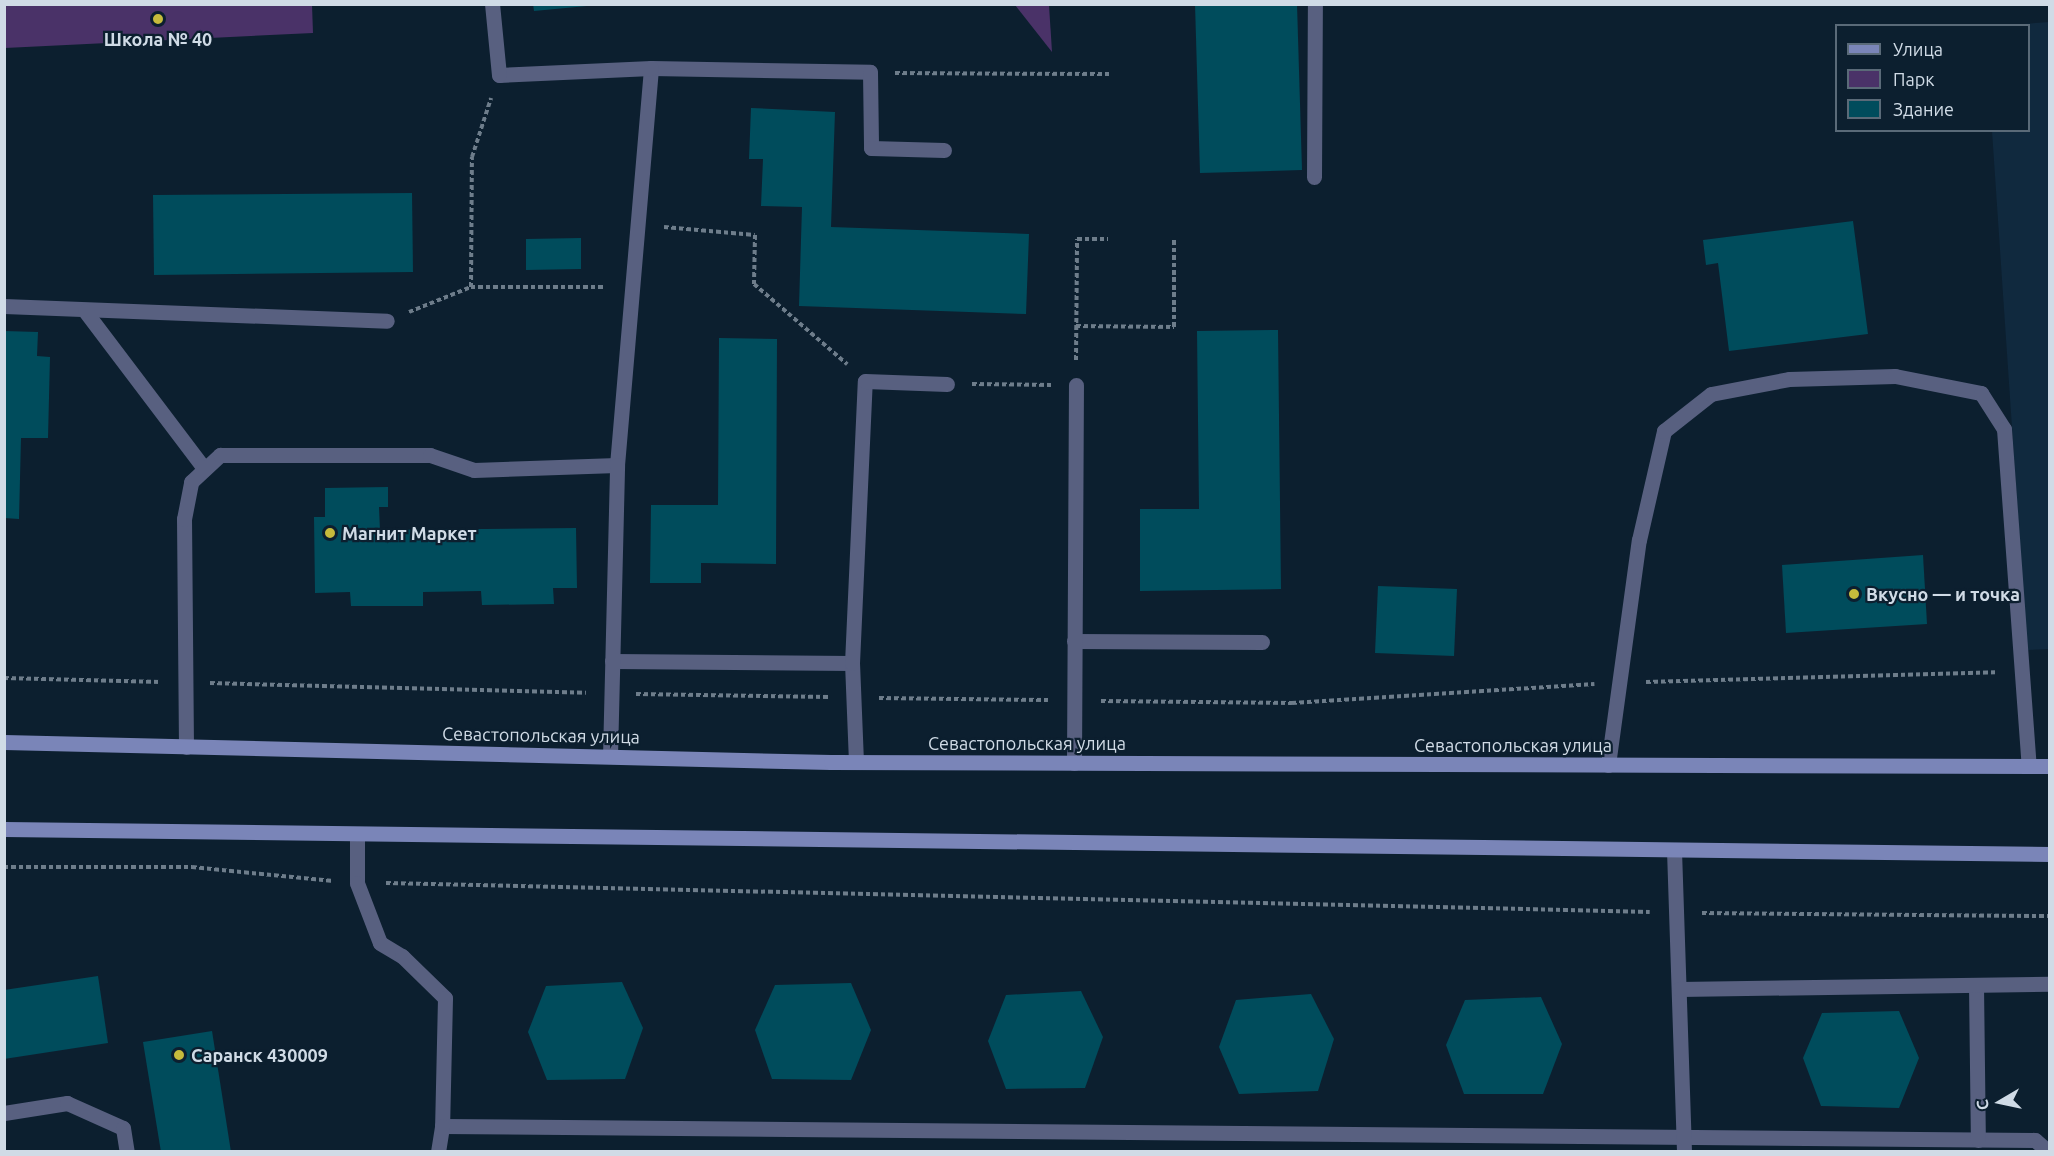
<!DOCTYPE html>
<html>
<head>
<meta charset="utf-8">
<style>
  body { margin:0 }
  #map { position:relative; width:2054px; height:1156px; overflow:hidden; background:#0c1f2f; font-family:Ubuntu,sans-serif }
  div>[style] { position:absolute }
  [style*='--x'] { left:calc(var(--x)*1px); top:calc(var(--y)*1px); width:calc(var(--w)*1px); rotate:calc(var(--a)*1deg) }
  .built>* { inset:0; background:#10293e }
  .green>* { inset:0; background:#4a3268 }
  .building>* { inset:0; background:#004c5c }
  .path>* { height:4px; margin-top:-2px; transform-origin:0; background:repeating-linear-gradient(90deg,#6e7d8b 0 4.5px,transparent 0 7.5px) }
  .service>* { height:15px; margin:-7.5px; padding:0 7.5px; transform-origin:7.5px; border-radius:7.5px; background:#586080 }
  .secondary>* { height:15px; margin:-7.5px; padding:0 7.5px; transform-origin:7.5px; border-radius:7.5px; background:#7a85b8 }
  .dots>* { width:16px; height:16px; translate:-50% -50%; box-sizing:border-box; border:3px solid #0c1f2f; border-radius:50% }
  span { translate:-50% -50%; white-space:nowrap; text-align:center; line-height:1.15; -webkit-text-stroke:4.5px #0c1f2f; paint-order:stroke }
  .poi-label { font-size:18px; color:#d0dbe6; font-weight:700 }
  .left { translate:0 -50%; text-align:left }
  .street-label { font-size:18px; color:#d0dbe6 }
  .frame { position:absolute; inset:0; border:6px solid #d0dbe6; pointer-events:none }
  .legend { position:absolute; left:1835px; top:24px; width:195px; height:108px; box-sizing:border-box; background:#0c1f2f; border:2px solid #5a6a78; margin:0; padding:8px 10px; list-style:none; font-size:18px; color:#d0dbe6 }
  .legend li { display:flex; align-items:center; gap:12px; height:30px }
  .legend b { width:30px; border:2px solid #5a6a78 }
  .north { position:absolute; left:1970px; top:1072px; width:60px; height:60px; -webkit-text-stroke:4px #0c1f2f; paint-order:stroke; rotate:261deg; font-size:16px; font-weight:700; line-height:24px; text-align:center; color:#d0dbe6 }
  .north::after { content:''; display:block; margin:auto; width:21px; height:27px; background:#d0dbe6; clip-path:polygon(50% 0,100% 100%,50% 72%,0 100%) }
</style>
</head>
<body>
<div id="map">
  <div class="built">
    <div style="clip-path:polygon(2049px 22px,2049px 649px,2027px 650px,1992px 131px,2028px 130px,2028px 26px,2010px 25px)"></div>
  </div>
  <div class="green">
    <div style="clip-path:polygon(4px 5px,312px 5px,313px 33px,5px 48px)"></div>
    <div style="clip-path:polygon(1015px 5px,1049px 5px,1052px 52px)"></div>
  </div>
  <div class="building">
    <div style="clip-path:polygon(533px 4px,587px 4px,587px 6px,534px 11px)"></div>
    <div style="clip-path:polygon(1195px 4px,1297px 4px,1302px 170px,1200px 173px)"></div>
    <div style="clip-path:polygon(751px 108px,835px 112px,831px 227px,1029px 234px,1026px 314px,799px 306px,802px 207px,761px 206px,763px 159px,749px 159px)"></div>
    <div style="clip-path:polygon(412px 193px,413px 272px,154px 275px,153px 195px)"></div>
    <div style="clip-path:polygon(1853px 221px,1868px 334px,1729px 351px,1718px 263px,1706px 265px,1703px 240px)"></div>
    <div style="clip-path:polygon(581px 238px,581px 269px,526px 270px,526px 239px)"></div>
    <div style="clip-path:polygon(1278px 330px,1281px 589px,1140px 591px,1140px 509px,1199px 509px,1197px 331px)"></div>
    <div style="clip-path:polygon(4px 331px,38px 332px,37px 356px,50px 357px,48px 438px,21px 438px,19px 519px,4px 518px)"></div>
    <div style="clip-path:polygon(719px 338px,777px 339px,776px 564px,701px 563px,701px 583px,650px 583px,651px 505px,718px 505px)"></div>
    <div style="clip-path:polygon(388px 487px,388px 507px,379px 507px,380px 530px,576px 528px,577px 588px,553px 588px,554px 604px,482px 605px,481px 591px,423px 592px,423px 606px,351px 606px,350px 592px,315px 593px,314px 517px,325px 517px,325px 488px)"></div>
    <div style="clip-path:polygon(1923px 555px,1927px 624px,1786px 633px,1782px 565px)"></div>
    <div style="clip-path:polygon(1378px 586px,1457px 589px,1454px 656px,1375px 653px)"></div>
    <div style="clip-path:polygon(98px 976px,108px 1043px,4px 1059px,4px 990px)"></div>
    <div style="clip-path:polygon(622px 982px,643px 1028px,625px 1079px,547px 1080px,528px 1032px,546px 986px)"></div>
    <div style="clip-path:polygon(851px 983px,871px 1030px,851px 1080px,772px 1079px,755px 1030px,775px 985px)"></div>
    <div style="clip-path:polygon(1081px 991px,1103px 1037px,1085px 1088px,1006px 1089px,988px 1041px,1006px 995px)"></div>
    <div style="clip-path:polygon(1311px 994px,1334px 1039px,1318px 1091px,1239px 1094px,1219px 1047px,1236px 1000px)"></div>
    <div style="clip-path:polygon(1541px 997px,1562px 1044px,1543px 1094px,1464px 1094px,1446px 1045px,1465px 1000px)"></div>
    <div style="clip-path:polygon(1899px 1011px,1919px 1058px,1899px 1108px,1821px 1106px,1803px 1058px,1822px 1013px)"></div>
    <div style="clip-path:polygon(212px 1031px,231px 1152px,161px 1152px,143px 1042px)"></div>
  </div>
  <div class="path">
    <div style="--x:895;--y:73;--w:214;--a:0.3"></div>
    <div style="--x:664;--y:227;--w:91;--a:5"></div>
    <div style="--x:755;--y:235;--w:49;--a:91.2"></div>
    <div style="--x:754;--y:284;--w:123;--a:40.7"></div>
    <div style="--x:471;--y:287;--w:135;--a:0"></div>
    <div style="--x:409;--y:312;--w:67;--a:-22"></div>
    <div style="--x:471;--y:287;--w:130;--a:-89.6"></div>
    <div style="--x:472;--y:157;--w:62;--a:-72.1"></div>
    <div style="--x:1076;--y:326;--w:98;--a:0.6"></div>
    <div style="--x:1174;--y:327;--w:87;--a:-90"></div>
    <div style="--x:1076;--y:360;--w:121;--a:-89.5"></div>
    <div style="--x:1077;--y:239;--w:31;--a:0"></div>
    <div style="--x:972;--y:384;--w:79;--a:0.7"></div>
    <div style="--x:4;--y:678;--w:157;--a:1.5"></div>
    <div style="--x:1646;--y:682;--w:350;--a:-1.6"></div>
    <div style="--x:210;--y:683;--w:376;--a:1.5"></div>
    <div style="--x:636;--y:694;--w:193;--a:0.9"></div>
    <div style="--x:879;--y:698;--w:169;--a:0.7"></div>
    <div style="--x:1101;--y:701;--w:191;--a:0.6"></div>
    <div style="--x:1292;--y:703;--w:303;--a:-3.6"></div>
    <div style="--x:4;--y:867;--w:188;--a:0"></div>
    <div style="--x:192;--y:867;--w:142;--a:5.7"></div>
    <div style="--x:386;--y:883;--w:1264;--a:1.31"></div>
    <div style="--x:1702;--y:913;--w:348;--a:0.5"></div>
  </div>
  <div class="service">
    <div style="--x:651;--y:68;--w:219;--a:1"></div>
    <div style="--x:870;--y:72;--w:76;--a:89.2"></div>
    <div style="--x:871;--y:148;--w:73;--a:1.6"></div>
    <div style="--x:1314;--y:177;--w:173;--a:-89.7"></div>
    <div style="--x:4;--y:306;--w:383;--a:2.2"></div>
    <div style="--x:85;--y:311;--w:196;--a:52.9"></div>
    <div style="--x:1074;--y:641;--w:188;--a:0.3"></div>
    <div style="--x:612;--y:661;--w:240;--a:0.5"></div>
    <div style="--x:186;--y:747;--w:228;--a:-90.5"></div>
    <div style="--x:184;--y:519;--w:38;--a:-79"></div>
    <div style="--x:191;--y:482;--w:40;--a:-43"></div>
    <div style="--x:220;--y:455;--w:210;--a:0"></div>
    <div style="--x:430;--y:455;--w:46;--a:18.8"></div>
    <div style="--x:474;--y:470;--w:143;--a:-2"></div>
    <div style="--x:617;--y:465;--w:398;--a:-85.1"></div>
    <div style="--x:651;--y:68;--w:152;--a:177.4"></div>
    <div style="--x:499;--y:75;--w:71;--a:-95.6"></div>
    <div style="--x:610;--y:756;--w:291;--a:-88.6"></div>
    <div style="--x:856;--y:762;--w:99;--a:-92.3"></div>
    <div style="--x:852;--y:663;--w:282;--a:-87.4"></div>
    <div style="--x:865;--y:381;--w:82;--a:2.1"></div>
    <div style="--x:1074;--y:763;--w:378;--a:-89.7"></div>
    <div style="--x:1608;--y:765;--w:227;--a:-82.2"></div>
    <div style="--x:1639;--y:540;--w:112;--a:-77.1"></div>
    <div style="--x:1664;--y:431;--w:60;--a:-38.2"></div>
    <div style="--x:1711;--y:394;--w:79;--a:-10.9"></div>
    <div style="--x:1789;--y:379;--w:106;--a:-1.6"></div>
    <div style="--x:1895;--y:376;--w:88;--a:11.2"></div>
    <div style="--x:1981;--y:393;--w:43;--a:57.4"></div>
    <div style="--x:2004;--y:429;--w:338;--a:85.8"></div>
    <div style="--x:357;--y:834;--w:49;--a:90"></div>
    <div style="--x:357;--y:883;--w:64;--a:69"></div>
    <div style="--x:380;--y:943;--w:26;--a:31"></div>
    <div style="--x:402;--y:956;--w:60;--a:44.3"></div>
    <div style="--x:445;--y:998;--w:128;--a:91.3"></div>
    <div style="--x:442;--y:1126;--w:1593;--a:0.5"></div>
    <div style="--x:2035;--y:1140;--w:18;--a:41"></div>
    <div style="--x:1674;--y:850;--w:302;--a:88.1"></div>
    <div style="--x:1976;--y:985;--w:155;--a:89.3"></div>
    <div style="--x:1679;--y:989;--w:371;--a:-0.8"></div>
    <div style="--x:4;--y:1113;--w:64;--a:-9"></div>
    <div style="--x:67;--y:1103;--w:61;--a:24.1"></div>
    <div style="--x:123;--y:1128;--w:24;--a:81"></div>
    <div style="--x:438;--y:1152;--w:26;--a:-81"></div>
  </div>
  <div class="secondary">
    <div style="--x:4;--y:742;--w:827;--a:1.39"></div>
    <div style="--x:831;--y:762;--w:1219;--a:0.19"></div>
    <div style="--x:4;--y:829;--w:2046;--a:0.7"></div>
  </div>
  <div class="dots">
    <div style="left:158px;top:19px;background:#c6bb3c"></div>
    <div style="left:330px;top:533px;background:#c6bb3c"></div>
    <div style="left:1854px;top:594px;background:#c6bb3c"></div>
    <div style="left:179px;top:1055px;background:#c6bb3c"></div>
  </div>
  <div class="poi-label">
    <span style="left:158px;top:39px">Школа № 40</span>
    <span class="left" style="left:342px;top:533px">Магнит Маркет</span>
    <span class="left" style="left:1866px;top:594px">Вкусно — и точка</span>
    <span class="left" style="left:191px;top:1055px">Саранск 430009</span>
  </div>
  <div class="street-label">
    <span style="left:541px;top:735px;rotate:1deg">Севастопольская улица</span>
    <span style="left:1027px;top:743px">Севастопольская улица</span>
    <span style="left:1513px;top:745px">Севастопольская улица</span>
  </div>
  <div class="frame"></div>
  <ul class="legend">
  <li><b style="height:8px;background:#7a85b8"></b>Улица</li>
  <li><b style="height:16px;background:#4a3268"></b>Парк</li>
  <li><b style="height:16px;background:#004c5c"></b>Здание</li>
  </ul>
  <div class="north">С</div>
</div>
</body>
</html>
